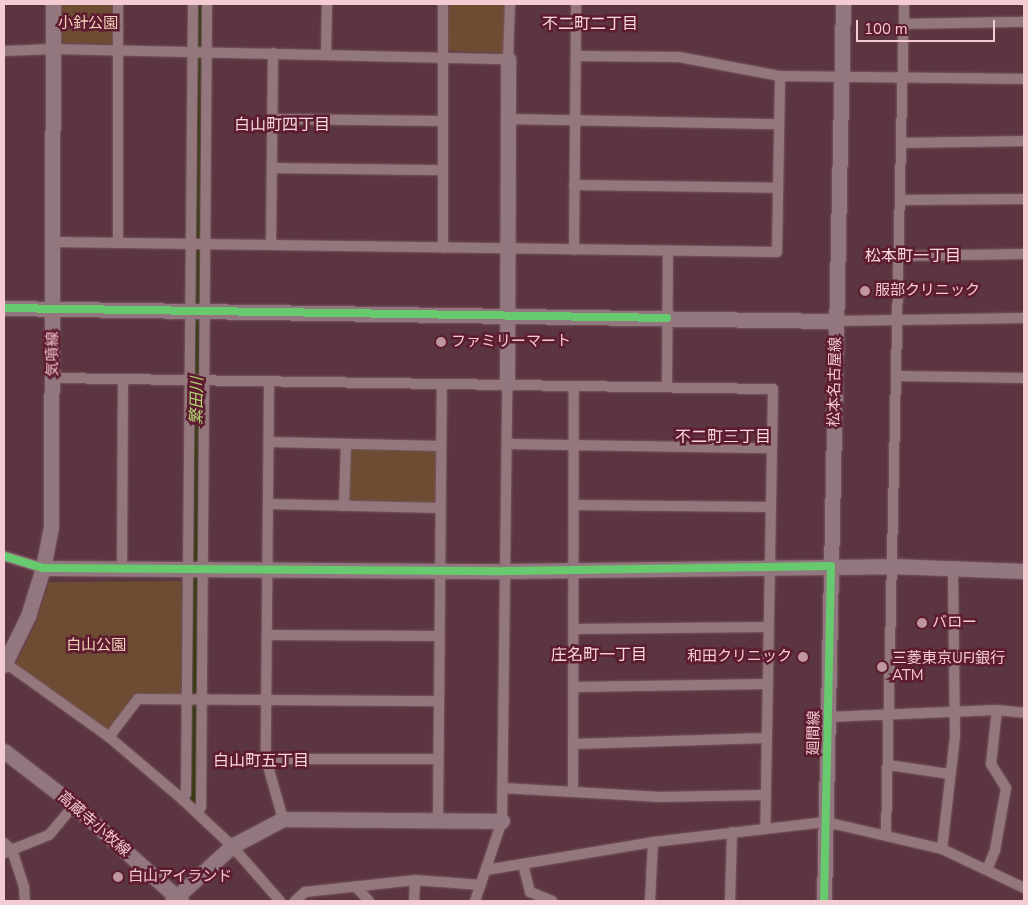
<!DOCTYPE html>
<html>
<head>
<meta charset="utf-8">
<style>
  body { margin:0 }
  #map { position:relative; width:1028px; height:905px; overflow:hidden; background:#5b3641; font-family:"Nunito Sans","Noto Sans JP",sans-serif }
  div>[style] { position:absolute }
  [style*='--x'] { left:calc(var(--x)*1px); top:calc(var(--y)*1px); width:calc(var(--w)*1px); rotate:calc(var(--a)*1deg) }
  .green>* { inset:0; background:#6d4c33 }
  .river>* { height:16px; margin:-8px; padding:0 8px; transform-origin:8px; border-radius:8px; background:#2b3606 }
  .roads { filter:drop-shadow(0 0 1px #785660) drop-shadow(0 0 1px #785660) }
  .street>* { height:10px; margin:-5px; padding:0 5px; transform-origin:5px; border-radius:5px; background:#93777d }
  .secondary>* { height:15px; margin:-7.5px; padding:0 7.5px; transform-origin:7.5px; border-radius:7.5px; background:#92777f }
  .cycleway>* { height:8px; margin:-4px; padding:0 4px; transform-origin:4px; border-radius:4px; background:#67ca6e }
  .dots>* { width:14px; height:14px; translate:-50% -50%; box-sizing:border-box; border:2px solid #5e1c30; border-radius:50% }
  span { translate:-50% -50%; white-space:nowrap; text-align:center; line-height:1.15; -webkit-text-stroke:5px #5e1c30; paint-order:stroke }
  .park-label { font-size:15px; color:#f4d5b9 }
  .poi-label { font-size:15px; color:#f5cbd3 }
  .left { translate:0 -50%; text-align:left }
  .right { translate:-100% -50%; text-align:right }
  .street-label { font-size:15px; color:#f5cbd3 }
  .neighbourhood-label { font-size:16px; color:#f9d7de }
  .water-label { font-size:16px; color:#b2d474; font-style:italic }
  .frame { position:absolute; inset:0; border:5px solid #f5cbd3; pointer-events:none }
  .scale { position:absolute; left:856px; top:20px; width:139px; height:22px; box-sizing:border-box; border:2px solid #f5cbd3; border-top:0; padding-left:6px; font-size:15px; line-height:18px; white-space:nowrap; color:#f5cbd3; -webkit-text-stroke:4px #5e1c30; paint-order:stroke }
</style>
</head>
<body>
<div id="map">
  <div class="green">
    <div style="clip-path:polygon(61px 4px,114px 4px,115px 41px,111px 44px,64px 43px,61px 40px)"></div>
    <div style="clip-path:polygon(449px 4px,506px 4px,506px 50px,503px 53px,451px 51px,448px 49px)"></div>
    <div style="clip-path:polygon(351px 448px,433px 449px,436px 452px,436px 500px,433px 503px,351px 501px,348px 498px,348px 451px)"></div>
    <div style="clip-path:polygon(182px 581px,181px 697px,135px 697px,107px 733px,15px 665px,36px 622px,49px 582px)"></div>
  </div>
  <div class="river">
    <div style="--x:193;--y:799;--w:795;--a:-89.42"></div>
  </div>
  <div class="roads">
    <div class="street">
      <div style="--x:904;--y:24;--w:120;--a:-1"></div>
      <div style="--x:4;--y:51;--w:49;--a:-2.3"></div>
      <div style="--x:53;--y:49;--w:455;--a:1.3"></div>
      <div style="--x:508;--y:59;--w:55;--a:-87.9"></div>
      <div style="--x:326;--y:55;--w:51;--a:-88.9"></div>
      <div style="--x:576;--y:56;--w:103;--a:0.6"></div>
      <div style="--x:679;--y:57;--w:103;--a:10.7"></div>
      <div style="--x:780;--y:76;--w:244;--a:0.7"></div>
      <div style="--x:272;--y:119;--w:171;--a:0.7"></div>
      <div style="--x:508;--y:119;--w:271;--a:1.1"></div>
      <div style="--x:901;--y:143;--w:123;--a:-0.9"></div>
      <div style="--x:272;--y:168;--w:171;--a:0.7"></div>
      <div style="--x:574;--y:185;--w:203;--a:0.8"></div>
      <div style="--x:900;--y:200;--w:124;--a:-0.5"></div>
      <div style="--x:53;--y:242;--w:724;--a:0.79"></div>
      <div style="--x:777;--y:252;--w:176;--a:-89"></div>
      <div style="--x:118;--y:243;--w:239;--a:-90"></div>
      <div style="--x:271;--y:245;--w:192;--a:-89.4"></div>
      <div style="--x:443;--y:248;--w:244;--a:-90"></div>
      <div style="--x:574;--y:250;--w:246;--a:-89.5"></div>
      <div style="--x:899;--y:256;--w:125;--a:-0.9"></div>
      <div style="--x:836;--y:321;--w:188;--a:-0.9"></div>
      <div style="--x:896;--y:376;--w:128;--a:0.9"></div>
      <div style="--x:53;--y:378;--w:720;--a:0.88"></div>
      <div style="--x:773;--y:389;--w:438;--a:91"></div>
      <div style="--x:269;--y:382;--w:377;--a:90.5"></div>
      <div style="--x:266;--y:759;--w:62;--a:74.2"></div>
      <div style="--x:667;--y:387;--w:136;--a:-89.6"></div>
      <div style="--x:270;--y:442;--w:171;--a:1.3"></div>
      <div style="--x:507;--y:444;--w:264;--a:0.9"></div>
      <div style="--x:269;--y:504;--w:171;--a:1.3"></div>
      <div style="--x:575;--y:505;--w:195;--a:0.6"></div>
      <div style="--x:344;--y:506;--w:62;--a:-88.2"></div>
      <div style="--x:4;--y:556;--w:41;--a:17.1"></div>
      <div style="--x:122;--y:567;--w:187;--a:-89.7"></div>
      <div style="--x:575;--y:629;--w:193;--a:-0.6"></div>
      <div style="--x:268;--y:635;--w:171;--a:0.3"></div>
      <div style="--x:4;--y:662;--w:129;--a:35.5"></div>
      <div style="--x:109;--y:737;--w:96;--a:40.3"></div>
      <div style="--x:182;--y:799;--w:69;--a:43.2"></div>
      <div style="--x:232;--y:846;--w:73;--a:48.9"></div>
      <div style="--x:575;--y:687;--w:192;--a:-0.9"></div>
      <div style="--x:828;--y:717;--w:169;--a:-2.4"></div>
      <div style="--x:997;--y:710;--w:27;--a:6"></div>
      <div style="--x:109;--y:737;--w:48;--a:-52.7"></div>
      <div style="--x:138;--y:699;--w:300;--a:0.4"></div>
      <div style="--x:574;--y:744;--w:192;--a:-1.8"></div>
      <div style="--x:266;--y:759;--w:171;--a:0"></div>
      <div style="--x:888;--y:765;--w:63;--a:8.3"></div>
      <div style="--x:503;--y:788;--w:154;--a:3.3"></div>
      <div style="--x:657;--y:797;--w:109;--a:-1.1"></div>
      <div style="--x:573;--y:792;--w:406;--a:-89.9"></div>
      <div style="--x:182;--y:799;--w:6;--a:-51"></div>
      <div style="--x:186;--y:794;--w:790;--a:-89.49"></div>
      <div style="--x:197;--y:812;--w:6;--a:-51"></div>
      <div style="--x:201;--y:807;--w:803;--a:-89.57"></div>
      <div style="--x:438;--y:821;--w:437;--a:-89.5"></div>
      <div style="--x:886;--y:835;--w:831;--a:-88.76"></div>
      <div style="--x:4;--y:843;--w:11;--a:41"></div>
      <div style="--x:12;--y:850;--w:40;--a:72"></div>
      <div style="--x:24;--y:888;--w:13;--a:86"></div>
      <div style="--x:942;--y:849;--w:113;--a:-83.4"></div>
      <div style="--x:955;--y:737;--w:170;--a:-90.7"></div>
      <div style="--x:4;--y:853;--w:48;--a:-21.8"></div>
      <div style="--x:49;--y:835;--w:39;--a:-50"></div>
      <div style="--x:523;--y:864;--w:29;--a:76"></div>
      <div style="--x:530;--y:892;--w:24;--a:22"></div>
      <div style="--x:486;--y:870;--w:169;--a:-9.5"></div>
      <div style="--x:653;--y:842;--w:174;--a:-6.6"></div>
      <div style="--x:826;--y:822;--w:119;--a:13.1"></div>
      <div style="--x:942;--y:849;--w:91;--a:25.4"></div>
      <div style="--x:987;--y:870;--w:22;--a:-68"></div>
      <div style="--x:995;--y:850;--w:63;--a:-79.9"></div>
      <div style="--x:1006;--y:788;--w:28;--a:-122"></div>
      <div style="--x:991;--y:764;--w:54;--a:-83.7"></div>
      <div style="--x:356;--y:887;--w:19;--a:47"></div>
      <div style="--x:295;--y:901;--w:13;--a:-42"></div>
      <div style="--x:305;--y:892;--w:111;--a:-6.2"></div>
      <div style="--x:415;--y:880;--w:66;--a:4.3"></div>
      <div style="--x:414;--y:901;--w:21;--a:-87"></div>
      <div style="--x:475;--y:901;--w:84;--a:-71.4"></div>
      <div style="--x:502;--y:821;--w:436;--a:-89.3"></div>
      <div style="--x:650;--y:901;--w:59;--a:-87.1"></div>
      <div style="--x:730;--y:901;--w:69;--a:-88.3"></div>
    </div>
    <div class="secondary">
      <div style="--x:4;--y:308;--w:832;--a:0.9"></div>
      <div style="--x:507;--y:385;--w:326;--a:-89.8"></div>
      <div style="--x:43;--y:568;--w:462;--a:0.4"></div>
      <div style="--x:505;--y:571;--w:386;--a:-0.7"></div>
      <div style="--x:891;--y:566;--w:133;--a:2.2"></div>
      <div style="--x:4;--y:665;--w:55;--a:-63.9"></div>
      <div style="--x:28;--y:616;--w:50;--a:-72.6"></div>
      <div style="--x:43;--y:568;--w:42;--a:-79"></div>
      <div style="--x:51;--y:527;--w:523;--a:-89.78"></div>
      <div style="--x:4;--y:751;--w:88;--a:37.6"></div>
      <div style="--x:74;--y:805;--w:144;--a:41.9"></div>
      <div style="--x:172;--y:901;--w:81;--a:-42.5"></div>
      <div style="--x:232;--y:846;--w:58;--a:-27.9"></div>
      <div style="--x:283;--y:819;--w:219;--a:0.5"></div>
      <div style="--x:824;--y:901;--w:897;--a:-88.79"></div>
    </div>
  </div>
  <div class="cycleway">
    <div style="--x:4;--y:308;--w:663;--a:0.86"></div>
    <div style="--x:4;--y:556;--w:41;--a:17.1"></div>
    <div style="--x:43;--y:568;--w:462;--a:0.4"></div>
    <div style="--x:505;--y:571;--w:326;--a:-0.9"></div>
    <div style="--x:831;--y:566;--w:335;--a:91.2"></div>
  </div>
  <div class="dots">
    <div style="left:865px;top:291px;background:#bf97a0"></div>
    <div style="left:441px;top:342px;background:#bf97a0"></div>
    <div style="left:922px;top:623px;background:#bf97a0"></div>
    <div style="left:803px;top:657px;background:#bf97a0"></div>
    <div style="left:882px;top:667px;background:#bf97a0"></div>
    <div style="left:118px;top:877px;background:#bf97a0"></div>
  </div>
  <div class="park-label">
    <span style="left:88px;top:24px">小針公園</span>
    <span style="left:96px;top:646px">白山公園</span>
  </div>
  <div class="poi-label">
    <span class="left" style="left:875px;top:291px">服部クリニック</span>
    <span class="left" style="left:451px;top:342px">ファミリーマート</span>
    <span class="left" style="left:932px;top:623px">バロー</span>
    <span class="right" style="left:792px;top:657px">和田クリニック</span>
    <span class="left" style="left:892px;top:667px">三菱東京UFJ銀行<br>ATM</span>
    <span class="left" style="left:128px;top:877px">白山アイランド</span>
  </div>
  <div class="street-label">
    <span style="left:53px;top:354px;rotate:-90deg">気噴線</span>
    <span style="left:835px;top:382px;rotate:-89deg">松本名古屋線</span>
    <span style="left:814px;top:733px;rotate:-89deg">廻間線</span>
    <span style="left:94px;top:824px;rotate:41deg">高蔵寺小牧線</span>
  </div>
  <div class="neighbourhood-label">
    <span style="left:590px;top:24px">不二町二丁目</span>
    <span style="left:282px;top:125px">白山町四丁目</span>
    <span style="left:913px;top:256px">松本町一丁目</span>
    <span style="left:723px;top:437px">不二町三丁目</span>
    <span style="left:599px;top:655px">庄名町一丁目</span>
    <span style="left:261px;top:761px">白山町五丁目</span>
  </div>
  <div class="water-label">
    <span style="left:197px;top:401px;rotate:-89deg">繁田川</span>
  </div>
  <div class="frame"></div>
  <div class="scale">100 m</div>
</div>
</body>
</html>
